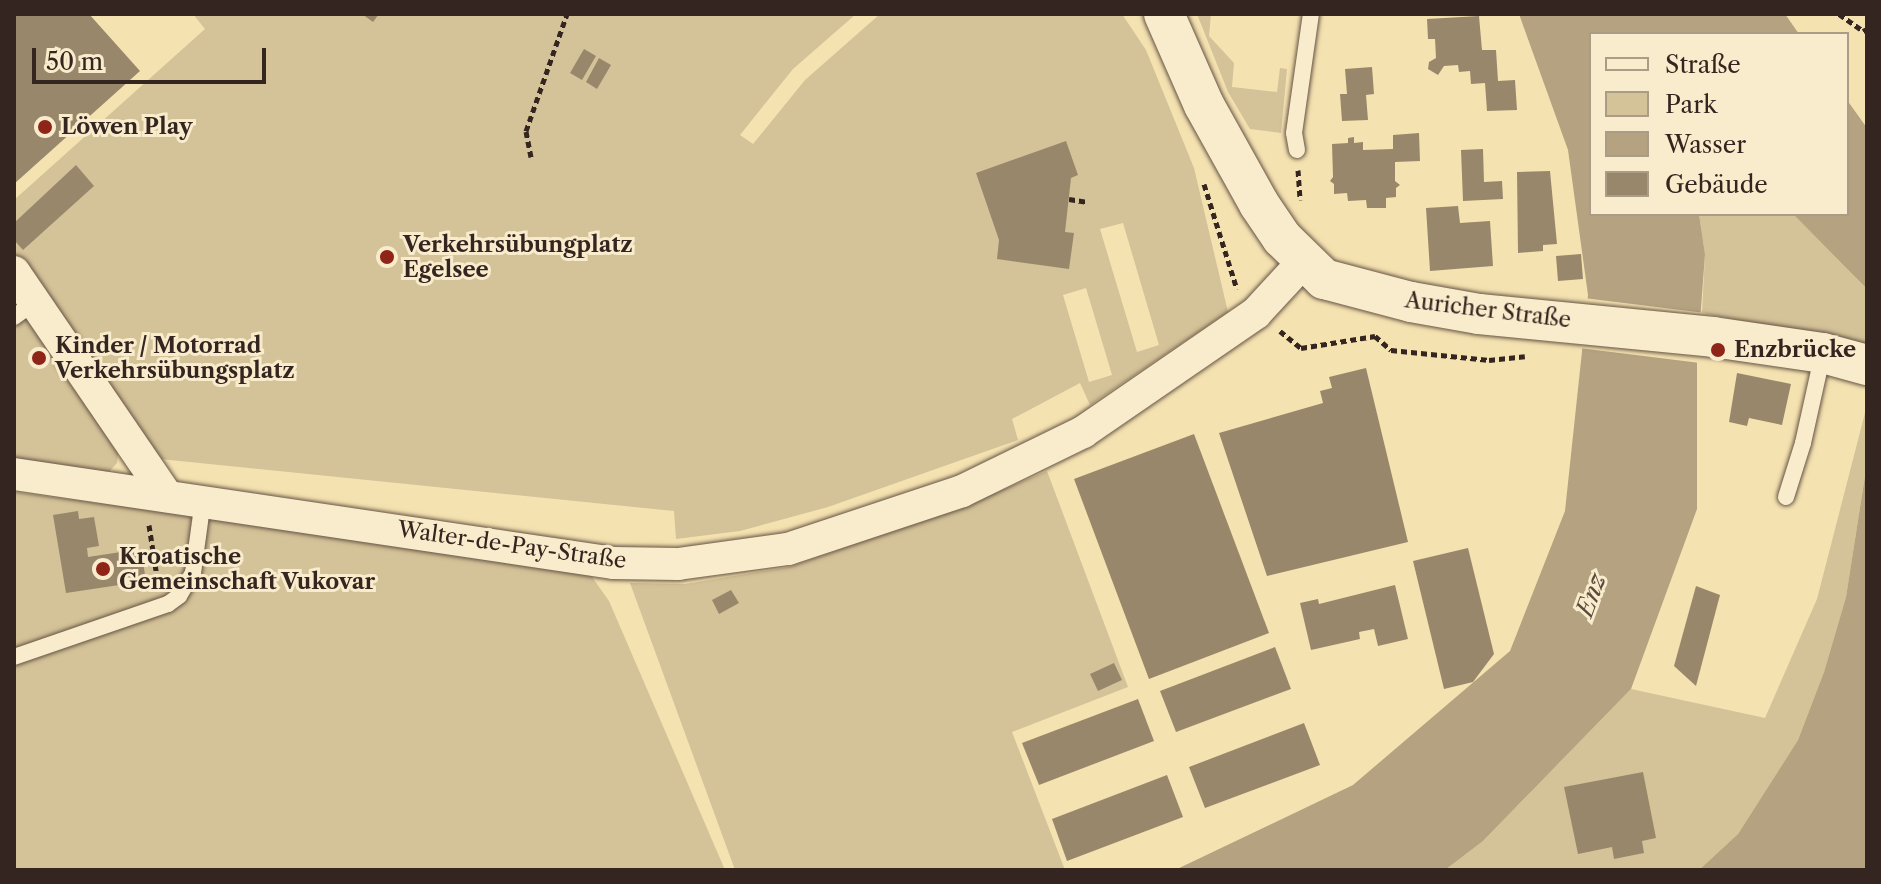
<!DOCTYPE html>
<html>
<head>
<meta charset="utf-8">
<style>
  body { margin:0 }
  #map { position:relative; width:1881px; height:884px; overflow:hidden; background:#f5e2b1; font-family:"Libre Caslon Text",serif }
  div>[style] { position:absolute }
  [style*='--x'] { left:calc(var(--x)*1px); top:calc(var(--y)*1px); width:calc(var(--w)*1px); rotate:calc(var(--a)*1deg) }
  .green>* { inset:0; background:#d4c298 }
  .water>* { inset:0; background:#b4a280 }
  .pier>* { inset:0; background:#f5e2b1 }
  .building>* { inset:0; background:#99876b }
  .path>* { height:5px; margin-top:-2.5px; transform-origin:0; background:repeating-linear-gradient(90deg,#352520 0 6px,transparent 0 10px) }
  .roads { filter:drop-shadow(0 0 2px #655444) drop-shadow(0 0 2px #655444) }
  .service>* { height:16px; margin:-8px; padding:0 8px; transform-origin:8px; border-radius:8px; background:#f8eccc }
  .minor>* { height:32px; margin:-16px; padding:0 16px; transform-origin:16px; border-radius:16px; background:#f8eccc }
  .tertiary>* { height:40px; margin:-20px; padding:0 20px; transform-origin:20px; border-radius:20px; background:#f8eccc }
  .dots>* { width:22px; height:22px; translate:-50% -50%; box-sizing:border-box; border:4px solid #f8eccc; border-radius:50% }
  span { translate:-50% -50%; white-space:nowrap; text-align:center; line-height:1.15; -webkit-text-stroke:6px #f8eccc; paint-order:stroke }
  .poi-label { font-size:22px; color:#352520; font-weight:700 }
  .left { translate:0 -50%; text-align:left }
  .street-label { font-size:22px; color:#352520 }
  .water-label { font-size:24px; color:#5b4a3d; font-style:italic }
  .frame { position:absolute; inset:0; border:16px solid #352520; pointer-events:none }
  .legend { position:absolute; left:1589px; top:32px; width:260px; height:184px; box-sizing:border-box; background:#f8eccc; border:2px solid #aa9c87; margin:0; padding:10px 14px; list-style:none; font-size:24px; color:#352520 }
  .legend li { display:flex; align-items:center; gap:16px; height:40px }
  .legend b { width:40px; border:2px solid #aa9c87 }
  .scale { position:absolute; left:32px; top:48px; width:234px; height:36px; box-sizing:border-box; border:4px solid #352520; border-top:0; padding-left:10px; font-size:24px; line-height:28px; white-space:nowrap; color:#352520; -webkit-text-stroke:6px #f8eccc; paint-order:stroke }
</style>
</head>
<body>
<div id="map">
  <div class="green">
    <div style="clip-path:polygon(evenodd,193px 14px,856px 14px,793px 69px,740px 135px,753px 144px,805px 80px,880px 14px,1122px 14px,1146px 50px,1194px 168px,1228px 312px,1090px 405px,1080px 383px,1012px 419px,1018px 440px,828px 507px,740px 531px,676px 539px,674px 511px,160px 459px,14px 264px,14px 200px,205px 29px,193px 14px,1123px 223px,1159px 345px,1137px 352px,1100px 229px,1123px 223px,193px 14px,1086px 288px,1112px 375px,1089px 382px,1063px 295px,1086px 288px)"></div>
    <div style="clip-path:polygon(1197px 14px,1211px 14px,1209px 36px,1234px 63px,1232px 87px,1277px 92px,1280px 68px,1287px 69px,1281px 133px,1250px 129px,1228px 92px)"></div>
    <div style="clip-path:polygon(1699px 214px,1793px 214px,1867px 289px,1867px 345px,1702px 313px,1705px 254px)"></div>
    <div style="clip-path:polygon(14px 283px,119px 447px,117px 463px,107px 474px,14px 467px)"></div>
    <div style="clip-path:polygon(1867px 405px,1867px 463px,1846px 597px,1824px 672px,1798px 740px,1738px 834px,1699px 870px,1445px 870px,1483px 841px,1631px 689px,1765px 718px,1817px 599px)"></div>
    <div style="clip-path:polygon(1047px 471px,1128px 687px,1012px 732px,1065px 870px,735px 870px,630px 583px,685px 584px,789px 567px,972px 503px)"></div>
    <div style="clip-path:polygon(14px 492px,585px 567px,609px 601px,725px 870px,14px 870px)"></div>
  </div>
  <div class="water">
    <div style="clip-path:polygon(1519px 14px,1785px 14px,1799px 34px,1591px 34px,1591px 214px,1699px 214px,1705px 254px,1697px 362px,1697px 509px,1631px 689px,1483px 841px,1445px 870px,1175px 870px,1353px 785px,1510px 651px,1565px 511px,1588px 295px,1568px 150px)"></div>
    <div style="clip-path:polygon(1847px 100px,1867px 128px,1867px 289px,1793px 214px,1847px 214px)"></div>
    <div style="clip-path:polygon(1867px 463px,1867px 870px,1699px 870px,1738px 834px,1798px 740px,1824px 672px,1846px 597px)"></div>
  </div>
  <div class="pier">
    <div style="clip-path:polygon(1584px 298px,1705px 313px,1700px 363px,1579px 348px)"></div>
  </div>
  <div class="building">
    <div style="clip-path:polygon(14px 14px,89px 14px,140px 71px,14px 184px)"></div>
    <div style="clip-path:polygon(362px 14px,379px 14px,373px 22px)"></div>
    <div style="clip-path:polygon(1479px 16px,1482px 50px,1496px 50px,1498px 81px,1515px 80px,1517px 110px,1487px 111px,1485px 83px,1471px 84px,1470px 71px,1459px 72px,1458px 65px,1444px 66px,1438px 75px,1428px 69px,1429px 62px,1436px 58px,1435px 39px,1428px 39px,1427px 19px)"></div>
    <div style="clip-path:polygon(584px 49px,596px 56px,582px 80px,570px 73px)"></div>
    <div style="clip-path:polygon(599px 58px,611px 65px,597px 89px,586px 82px)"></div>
    <div style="clip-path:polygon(1372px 67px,1374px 94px,1366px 95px,1368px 120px,1342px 121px,1340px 94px,1347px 94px,1345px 69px)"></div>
    <div style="clip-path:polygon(1419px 133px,1420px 161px,1395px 162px,1395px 181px,1400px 185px,1396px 188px,1396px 197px,1386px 198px,1386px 208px,1367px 208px,1366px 200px,1348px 201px,1347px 193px,1334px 194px,1334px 184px,1330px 181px,1333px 177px,1332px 144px,1348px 143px,1348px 138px,1354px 137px,1354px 143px,1363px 142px,1363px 150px,1393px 149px,1393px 135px)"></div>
    <div style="clip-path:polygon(1066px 141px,1078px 175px,1071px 178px,1065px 232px,1074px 233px,1069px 269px,997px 259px,999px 240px,976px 173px)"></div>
    <div style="clip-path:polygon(1483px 149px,1484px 182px,1502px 181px,1503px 199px,1463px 201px,1461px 150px)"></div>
    <div style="clip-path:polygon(76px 165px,94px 186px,23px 250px,14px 240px,14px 223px)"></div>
    <div style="clip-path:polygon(1550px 171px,1557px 244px,1543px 245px,1543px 251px,1518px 253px,1517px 172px)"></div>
    <div style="clip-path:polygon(1458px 206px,1460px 223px,1490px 221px,1493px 266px,1430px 271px,1426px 208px)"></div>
    <div style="clip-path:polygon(1581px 254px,1583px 279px,1558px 281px,1556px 256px)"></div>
    <div style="clip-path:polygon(1366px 368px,1408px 542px,1267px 576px,1219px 433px,1323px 403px,1320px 391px,1332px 388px,1329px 377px)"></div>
    <div style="clip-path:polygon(1737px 373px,1791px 384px,1782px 425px,1749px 418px,1747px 426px,1729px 422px)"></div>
    <div style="clip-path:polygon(1194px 434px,1269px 633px,1149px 679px,1074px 479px)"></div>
    <div style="clip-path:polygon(78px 511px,79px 519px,94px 517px,99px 546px,87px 548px,88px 557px,141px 549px,146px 581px,66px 593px,53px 515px)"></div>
    <div style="clip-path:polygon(1468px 548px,1494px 654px,1473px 682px,1444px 689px,1413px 561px)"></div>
    <div style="clip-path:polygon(1395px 585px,1408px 639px,1378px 646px,1374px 629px,1359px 632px,1360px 639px,1311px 650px,1300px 603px,1318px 599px,1319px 604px)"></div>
    <div style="clip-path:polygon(1696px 586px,1720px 595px,1696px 686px,1674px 666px)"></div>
    <div style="clip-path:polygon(731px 590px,739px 603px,719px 614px,712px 600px)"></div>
    <div style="clip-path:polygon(1275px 647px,1291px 689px,1176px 732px,1160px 691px)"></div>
    <div style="clip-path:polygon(1114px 663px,1122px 680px,1098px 691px,1090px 674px)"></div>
    <div style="clip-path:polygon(1138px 699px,1154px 741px,1039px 785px,1022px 743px)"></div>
    <div style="clip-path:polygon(1304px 723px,1320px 765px,1205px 808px,1189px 767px)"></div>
    <div style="clip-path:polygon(1643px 772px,1656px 838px,1642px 841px,1644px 853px,1614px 859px,1612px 847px,1578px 854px,1564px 787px)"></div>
    <div style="clip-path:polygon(1167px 775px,1183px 817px,1067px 861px,1052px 819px)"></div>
  </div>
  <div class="path">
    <div style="--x:1839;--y:14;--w:29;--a:35"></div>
    <div style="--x:1863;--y:31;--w:4;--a:-27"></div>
    <div style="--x:531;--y:157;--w:26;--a:-101"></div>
    <div style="--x:526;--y:131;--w:124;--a:-70.7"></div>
    <div style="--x:1298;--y:170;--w:30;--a:86"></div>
    <div style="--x:1204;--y:184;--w:110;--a:72.6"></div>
    <div style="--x:1069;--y:199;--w:19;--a:9"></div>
    <div style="--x:1280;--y:331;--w:27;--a:39"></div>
    <div style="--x:1301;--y:348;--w:75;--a:-9.2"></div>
    <div style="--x:1375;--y:336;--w:21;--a:41"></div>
    <div style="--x:1391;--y:350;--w:99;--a:5.8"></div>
    <div style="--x:1489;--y:360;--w:36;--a:-6"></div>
    <div style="--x:149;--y:525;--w:59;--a:81.2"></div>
  </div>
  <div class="roads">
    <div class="service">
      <div style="--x:1297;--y:150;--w:17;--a:-100"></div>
      <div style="--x:1294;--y:133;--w:120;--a:-81.9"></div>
      <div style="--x:14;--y:317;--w:26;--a:-36"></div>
      <div style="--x:1786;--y:497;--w:57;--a:-72.5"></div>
      <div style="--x:1803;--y:443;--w:92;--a:-77.5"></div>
      <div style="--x:14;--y:657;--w:163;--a:-19"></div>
      <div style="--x:168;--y:604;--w:14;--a:-36"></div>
      <div style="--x:179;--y:596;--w:27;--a:-59"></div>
      <div style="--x:193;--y:573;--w:67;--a:-82.2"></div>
    </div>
    <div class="minor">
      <div style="--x:14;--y:272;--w:271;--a:55.7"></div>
      <div style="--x:14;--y:474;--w:607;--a:8.44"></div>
      <div style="--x:614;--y:563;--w:64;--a:0.9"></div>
      <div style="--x:678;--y:564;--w:111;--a:-7.8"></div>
      <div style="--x:788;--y:549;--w:183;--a:-18.4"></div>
      <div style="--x:962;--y:491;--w:135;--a:-26"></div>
      <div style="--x:1083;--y:432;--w:210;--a:-34.5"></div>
      <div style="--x:1256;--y:313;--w:71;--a:-47.3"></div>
    </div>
    <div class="tertiary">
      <div style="--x:1164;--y:14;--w:99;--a:66.3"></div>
      <div style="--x:1204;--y:105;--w:113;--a:60.9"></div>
      <div style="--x:1259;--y:204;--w:41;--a:55.9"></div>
      <div style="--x:1282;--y:238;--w:59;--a:44.3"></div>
      <div style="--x:1324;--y:279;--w:90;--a:14.8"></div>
      <div style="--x:1411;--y:302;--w:69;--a:10"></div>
      <div style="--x:1479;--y:314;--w:235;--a:5.6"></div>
      <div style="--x:1713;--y:337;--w:111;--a:8.3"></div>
      <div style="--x:1823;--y:353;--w:46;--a:15.3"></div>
    </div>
  </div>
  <div class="dots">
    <div style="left:45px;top:127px;background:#8f2418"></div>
    <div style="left:387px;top:257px;background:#8f2418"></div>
    <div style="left:1718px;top:350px;background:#8f2418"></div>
    <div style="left:39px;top:358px;background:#8f2418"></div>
    <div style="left:103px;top:569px;background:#8f2418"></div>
  </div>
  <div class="poi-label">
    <span class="left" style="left:61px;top:127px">Löwen Play</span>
    <span class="left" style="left:403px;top:257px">Verkehrsübungplatz<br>Egelsee</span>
    <span class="left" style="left:55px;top:358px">Kinder / Motorrad<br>Verkehrsübungsplatz</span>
    <span class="left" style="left:1734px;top:350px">Enzbrücke</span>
    <span class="left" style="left:119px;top:569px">Kroatische<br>Gemeinschaft Vukovar</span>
  </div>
  <div class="street-label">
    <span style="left:1488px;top:310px;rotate:7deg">Auricher Straße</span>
    <span style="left:512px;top:545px;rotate:8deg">Walter-de-Pay-Straße</span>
  </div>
  <div class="water-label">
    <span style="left:1591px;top:595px;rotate:-70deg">Enz</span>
  </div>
  <div class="frame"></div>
  <ul class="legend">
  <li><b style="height:10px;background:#f8eccc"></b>Straße</li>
  <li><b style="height:22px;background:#d4c298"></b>Park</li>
  <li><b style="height:22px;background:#b4a280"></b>Wasser</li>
  <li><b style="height:22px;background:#99876b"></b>Gebäude</li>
  </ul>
  <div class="scale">50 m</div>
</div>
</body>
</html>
